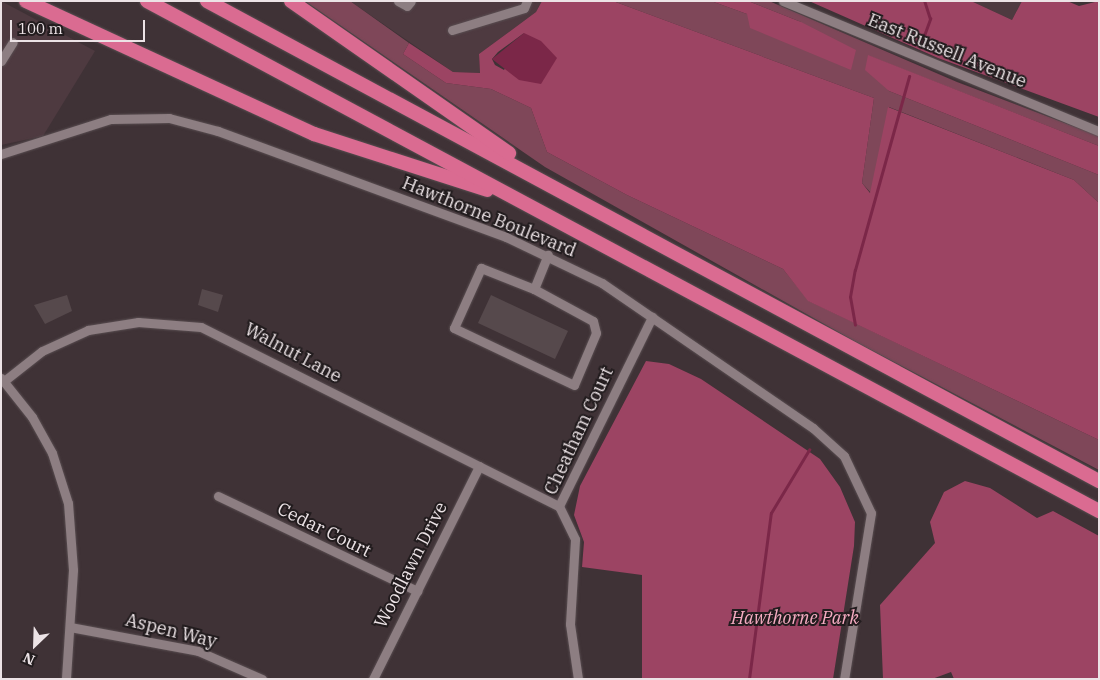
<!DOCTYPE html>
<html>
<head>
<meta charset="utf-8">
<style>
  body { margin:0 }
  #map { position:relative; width:1100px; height:680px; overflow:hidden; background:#3f3236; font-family:"IBM Plex Serif",serif }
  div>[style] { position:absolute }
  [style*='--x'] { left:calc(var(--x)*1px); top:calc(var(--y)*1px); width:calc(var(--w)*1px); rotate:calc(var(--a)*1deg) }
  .built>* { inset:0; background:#4e3a40 }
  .green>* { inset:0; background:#7f4759 }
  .forest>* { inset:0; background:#9c4463 }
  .water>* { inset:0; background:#7b2748 }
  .stream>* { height:2.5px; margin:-1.25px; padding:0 1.25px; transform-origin:1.25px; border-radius:1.25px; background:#7b2748 }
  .building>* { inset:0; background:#56494c }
  .roads { filter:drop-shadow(0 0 1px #594e51) drop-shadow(0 0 1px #594e51) }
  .minor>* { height:9px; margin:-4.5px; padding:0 4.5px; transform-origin:4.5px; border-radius:4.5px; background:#8d7e82 }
  .highway>* { height:14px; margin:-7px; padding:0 7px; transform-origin:7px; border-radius:7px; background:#da6b91 }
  span { translate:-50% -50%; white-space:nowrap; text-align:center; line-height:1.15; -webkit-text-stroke:4px #221c1e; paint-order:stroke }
  .street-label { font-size:18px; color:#ece3e6 }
  .park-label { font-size:18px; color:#f6acc2; font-style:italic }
  .frame { position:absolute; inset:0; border:2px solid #ece3e6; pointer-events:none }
  .north { position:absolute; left:10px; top:620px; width:50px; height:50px; -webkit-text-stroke:4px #221c1e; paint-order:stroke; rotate:204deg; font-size:14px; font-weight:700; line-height:20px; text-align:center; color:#ece3e6 }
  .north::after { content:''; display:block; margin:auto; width:18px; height:22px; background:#ece3e6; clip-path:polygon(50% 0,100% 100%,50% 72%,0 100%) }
  .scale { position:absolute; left:10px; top:20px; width:135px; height:22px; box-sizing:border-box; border:2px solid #ece3e6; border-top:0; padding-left:6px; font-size:15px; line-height:18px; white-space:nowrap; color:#ece3e6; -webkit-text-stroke:4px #221c1e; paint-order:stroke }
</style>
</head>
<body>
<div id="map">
  <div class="built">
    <div style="clip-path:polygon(1px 1px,95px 51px,43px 136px,1px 145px)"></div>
    <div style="clip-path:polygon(350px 1px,542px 1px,536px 12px,479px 54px,480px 73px,453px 72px)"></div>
    <div style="clip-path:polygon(971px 1px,1022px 1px,1012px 20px)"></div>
  </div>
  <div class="green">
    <div style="clip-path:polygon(305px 1px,350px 1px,409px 43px,403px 54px,446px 83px,491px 89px,531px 108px,547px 152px,627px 195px,783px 269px,809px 301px,1099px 440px,1099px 470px,856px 342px,545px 167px)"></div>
    <div style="clip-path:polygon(613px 1px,711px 1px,747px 14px,801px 22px,748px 1px,769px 1px,957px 82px,1099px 136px,1099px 146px,869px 56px,889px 91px,1099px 175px,1099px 203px,1074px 180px,889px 107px,871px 193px,862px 183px,874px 98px)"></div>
  </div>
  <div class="forest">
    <div style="clip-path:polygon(evenodd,542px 1px,613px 1px,874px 98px,862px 183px,870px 193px,888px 107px,1074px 180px,1099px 203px,1099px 440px,808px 301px,783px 269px,627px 195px,547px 152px,531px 108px,491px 89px,446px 83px,403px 54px,409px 43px,453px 72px,480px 73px,479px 54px,536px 12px,542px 1px,524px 33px,504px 70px,495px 65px,492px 59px,498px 52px,524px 33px)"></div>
    <div style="clip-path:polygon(711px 1px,748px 1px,801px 22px,856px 50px,851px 70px,750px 28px,747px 14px)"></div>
    <div style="clip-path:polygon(809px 1px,971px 1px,1012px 20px,1022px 1px,1067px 1px,1079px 6px,1099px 1px,1099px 117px,938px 58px)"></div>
    <div style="clip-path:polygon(868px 55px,1099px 146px,1099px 175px,889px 91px,865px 70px)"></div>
    <div style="clip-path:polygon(646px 361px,669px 364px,701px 379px,820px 459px,840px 487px,855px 522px,854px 546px,833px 679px,642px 679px,642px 575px,582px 567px,584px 542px,574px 515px,580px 486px)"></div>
    <div style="clip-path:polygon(965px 481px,990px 488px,1037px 518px,1053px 511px,1099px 536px,1099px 679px,954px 679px,951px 672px,932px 679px,883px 679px,880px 605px,935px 543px,930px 522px,944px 492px)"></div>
  </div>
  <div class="water">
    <div style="clip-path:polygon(524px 33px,541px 41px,557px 58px,541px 84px,519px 80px,492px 59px)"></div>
  </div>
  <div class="stream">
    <div style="--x:921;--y:44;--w:27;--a:-70"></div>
    <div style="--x:930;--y:19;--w:19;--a:-108"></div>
    <div style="--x:855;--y:325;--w:28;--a:-100"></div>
    <div style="--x:850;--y:297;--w:27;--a:-80"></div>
    <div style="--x:855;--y:270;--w:201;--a:-74.4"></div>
    <div style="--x:749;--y:679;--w:167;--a:-82.5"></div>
    <div style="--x:771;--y:513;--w:74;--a:-58.9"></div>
  </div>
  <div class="building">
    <div style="clip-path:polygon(202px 289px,223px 295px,218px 312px,198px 305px)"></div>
    <div style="clip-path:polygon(67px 295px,72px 311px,45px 324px,34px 305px)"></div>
    <div style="clip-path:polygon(491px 295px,568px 331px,555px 359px,478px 323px)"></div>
  </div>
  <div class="roads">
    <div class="minor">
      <div style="--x:398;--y:1;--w:10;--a:29"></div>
      <div style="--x:407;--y:6;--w:6;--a:-51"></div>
      <div style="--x:783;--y:1;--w:342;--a:22.4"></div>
      <div style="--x:452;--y:30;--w:75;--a:-17"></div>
      <div style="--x:524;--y:8;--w:8;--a:-67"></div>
      <div style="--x:1;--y:61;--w:22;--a:-58"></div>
      <div style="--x:1;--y:154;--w:115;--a:-17.7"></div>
      <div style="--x:111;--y:119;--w:58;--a:-1"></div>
      <div style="--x:169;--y:118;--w:51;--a:14.9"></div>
      <div style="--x:218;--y:131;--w:307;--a:20.2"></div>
      <div style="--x:506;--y:237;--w:106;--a:25.6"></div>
      <div style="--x:602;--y:283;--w:256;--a:34.5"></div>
      <div style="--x:813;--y:428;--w:42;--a:42.1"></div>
      <div style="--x:844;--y:456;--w:63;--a:64.7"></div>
      <div style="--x:871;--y:513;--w:168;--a:99.2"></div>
      <div style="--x:534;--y:289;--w:67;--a:28.5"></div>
      <div style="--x:593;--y:321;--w:12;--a:76"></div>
      <div style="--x:596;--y:333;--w:56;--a:112.9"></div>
      <div style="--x:574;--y:385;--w:133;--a:-154.6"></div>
      <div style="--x:454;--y:328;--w:66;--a:-65.8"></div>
      <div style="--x:481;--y:268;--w:57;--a:21.6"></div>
      <div style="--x:534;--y:289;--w:37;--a:-68"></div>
      <div style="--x:1;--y:378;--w:50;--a:51.5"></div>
      <div style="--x:32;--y:417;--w:41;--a:60.9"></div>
      <div style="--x:52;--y:453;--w:52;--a:72.3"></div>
      <div style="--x:68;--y:503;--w:67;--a:85.7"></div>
      <div style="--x:73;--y:570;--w:109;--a:93.7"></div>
      <div style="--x:4;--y:381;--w:48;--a:-38.3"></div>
      <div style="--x:42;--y:351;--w:51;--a:-24.5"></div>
      <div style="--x:88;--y:330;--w:51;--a:-9.1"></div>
      <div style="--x:138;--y:322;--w:63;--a:4.5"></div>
      <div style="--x:201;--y:327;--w:400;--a:26.6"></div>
      <div style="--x:218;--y:496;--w:221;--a:25.5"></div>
      <div style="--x:70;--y:627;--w:130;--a:10.6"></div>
      <div style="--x:198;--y:651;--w:70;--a:23.6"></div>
      <div style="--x:373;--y:679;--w:238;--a:-63.5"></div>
      <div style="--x:578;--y:679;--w:56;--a:-98.3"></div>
      <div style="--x:570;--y:624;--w:85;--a:-86.6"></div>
      <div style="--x:575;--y:539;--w:37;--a:-116"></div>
      <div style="--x:559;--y:506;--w:211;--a:-63.8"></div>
    </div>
    <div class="highway">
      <div style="--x:26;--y:1;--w:317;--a:24.8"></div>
      <div style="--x:314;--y:134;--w:182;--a:17.9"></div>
      <div style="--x:147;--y:1;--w:1080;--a:28.18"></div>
      <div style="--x:207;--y:1;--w:1013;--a:28.29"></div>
      <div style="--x:291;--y:1;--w:266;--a:34.9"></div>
    </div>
  </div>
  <div class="street-label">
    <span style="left:947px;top:51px;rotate:22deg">East Russell Avenue</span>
    <span style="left:489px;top:217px;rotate:22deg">Hawthorne Boulevard</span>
    <span style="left:293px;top:353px;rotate:28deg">Walnut Lane</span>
    <span style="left:579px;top:431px;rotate:-65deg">Cheatham Court</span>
    <span style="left:324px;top:530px;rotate:26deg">Cedar Court</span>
    <span style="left:411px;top:565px;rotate:-63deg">Woodlawn Drive</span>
    <span style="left:171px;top:631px;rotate:14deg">Aspen Way</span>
  </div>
  <div class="park-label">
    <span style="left:795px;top:618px">Hawthorne Park</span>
  </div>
  <div class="frame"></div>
  <div class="north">N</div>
  <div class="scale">100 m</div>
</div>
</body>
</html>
